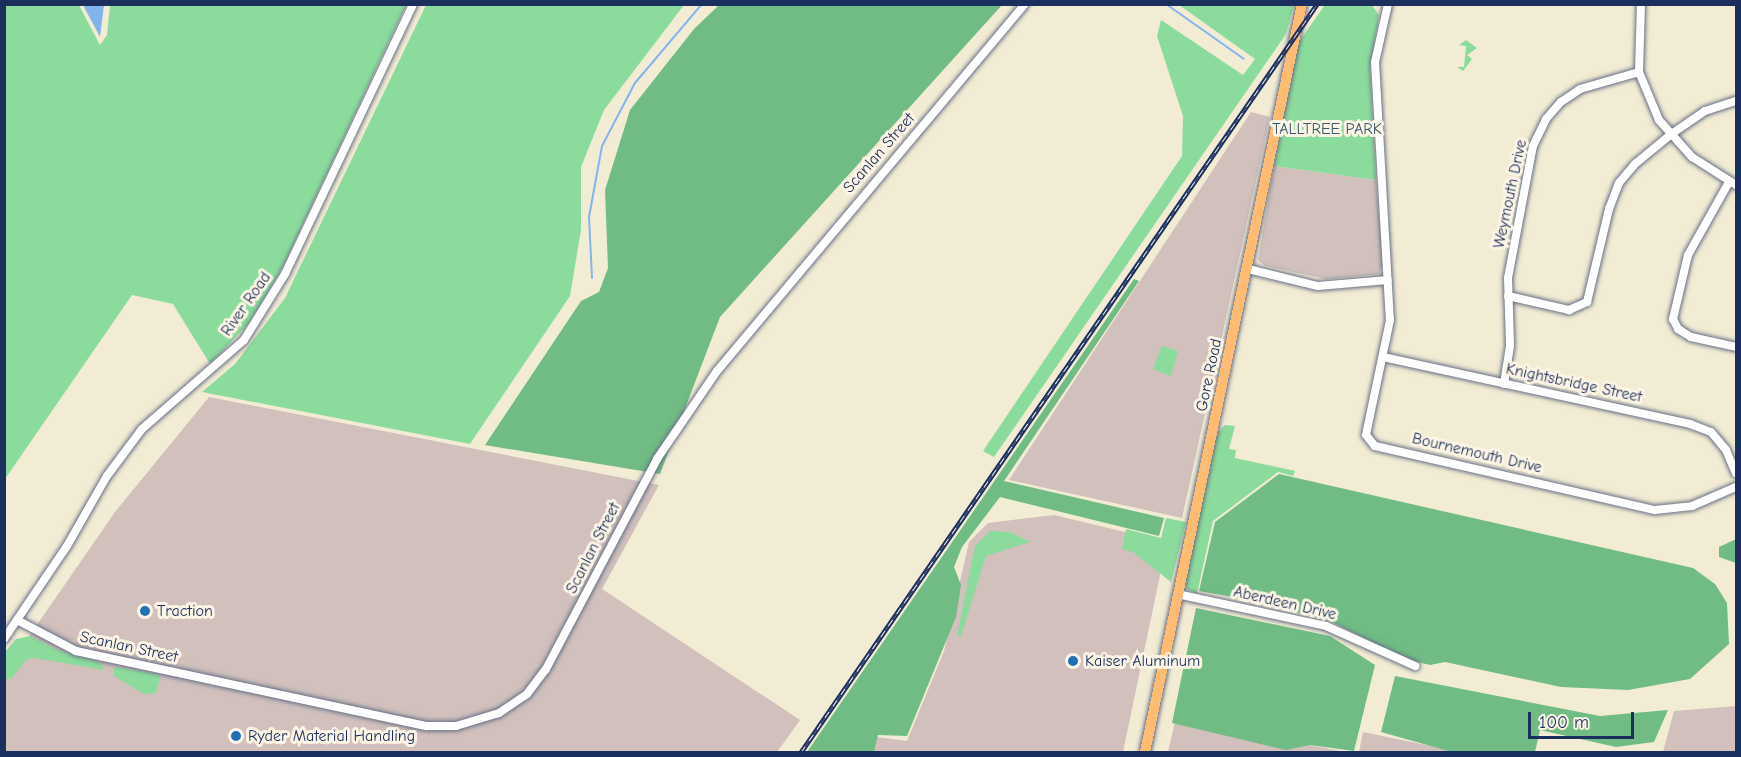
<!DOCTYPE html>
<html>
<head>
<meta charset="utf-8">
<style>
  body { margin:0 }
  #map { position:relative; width:1741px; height:757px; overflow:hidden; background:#f3ecd4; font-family:"Comic Neue",sans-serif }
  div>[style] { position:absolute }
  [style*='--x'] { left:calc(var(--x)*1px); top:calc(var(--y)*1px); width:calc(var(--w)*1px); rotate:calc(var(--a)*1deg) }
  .industrial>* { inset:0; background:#d1c0bc }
  .green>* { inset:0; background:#8bdc9c }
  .forest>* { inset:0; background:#70bc84 }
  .water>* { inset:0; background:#82b4ee }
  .stream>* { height:2px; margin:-1px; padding:0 1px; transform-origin:1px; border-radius:1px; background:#82b4ee }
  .roads { filter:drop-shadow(0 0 2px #677187) drop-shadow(0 0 2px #677187) }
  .minor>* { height:8px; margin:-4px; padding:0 4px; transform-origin:4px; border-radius:4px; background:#fff }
  .major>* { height:10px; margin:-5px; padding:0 5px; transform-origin:5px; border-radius:5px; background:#febb71 }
  .rail>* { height:4.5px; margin-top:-2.25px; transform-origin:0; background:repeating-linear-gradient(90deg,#fcf5e5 0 7px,#1b2f5e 0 14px); box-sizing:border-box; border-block:2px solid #1b2f5e }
  .dots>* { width:16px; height:16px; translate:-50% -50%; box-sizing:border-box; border:3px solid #fcf5e5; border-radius:50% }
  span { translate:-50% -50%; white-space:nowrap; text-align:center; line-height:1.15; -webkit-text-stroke:6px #fcf5e5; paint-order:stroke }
  .park-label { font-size:16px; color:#375a6e }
  .street-label { font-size:16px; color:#1b2f5e }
  .poi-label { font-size:16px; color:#1b2f5e }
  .left { translate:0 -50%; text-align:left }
  .frame { position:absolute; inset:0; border:6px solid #1b2f5e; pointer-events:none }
  .scale { position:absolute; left:1528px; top:712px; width:106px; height:27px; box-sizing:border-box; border:3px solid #1b2f5e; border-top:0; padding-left:8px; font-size:18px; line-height:21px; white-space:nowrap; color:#1b2f5e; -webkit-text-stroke:4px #fcf5e5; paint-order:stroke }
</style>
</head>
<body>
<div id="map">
  <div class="industrial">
    <div style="clip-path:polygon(1251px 112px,1270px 117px,1182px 518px,1009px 480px)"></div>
    <div style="clip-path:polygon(1274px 166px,1376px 180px,1383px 265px,1379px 274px,1326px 279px,1265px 266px,1258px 260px)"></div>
    <div style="clip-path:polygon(209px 397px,659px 485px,602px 589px,800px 720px,777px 752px,5px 752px,5px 671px,115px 512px)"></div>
    <div style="clip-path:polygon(1054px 515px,1167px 542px,1123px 752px,874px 752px,877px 737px,907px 741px,944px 651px,969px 542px,988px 523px)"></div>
    <div style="clip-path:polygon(1736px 706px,1736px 752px,1663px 752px,1674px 711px)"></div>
    <div style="clip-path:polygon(1176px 718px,1345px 752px,1168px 752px)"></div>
    <div style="clip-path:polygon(1363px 732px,1460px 752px,1359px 752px)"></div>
  </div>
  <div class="green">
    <div style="clip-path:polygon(5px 5px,79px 5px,100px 45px,107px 35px,110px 5px,406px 5px,282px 269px,249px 323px,210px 364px,173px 304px,132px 295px,5px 479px)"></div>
    <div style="clip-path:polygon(426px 5px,684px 5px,604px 110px,581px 167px,581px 230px,570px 296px,470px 444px,202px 392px,235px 364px,285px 298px)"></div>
    <div style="clip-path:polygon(1179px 5px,1294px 5px,1286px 34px,994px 457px,983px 451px,1182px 156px,1183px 116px,1157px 36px,1161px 20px,1243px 75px,1255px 59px)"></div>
    <div style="clip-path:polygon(1325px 5px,1372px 5px,1379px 15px,1370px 68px,1376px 180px,1274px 166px,1298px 43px)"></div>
    <div style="clip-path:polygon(1466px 40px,1477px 48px,1467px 55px,1472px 59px,1463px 71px,1457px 67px,1464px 67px,1466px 46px,1459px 45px)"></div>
    <div style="clip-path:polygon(1162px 346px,1178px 351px,1171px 376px,1153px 369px)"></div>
    <div style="clip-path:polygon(1225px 425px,1235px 426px,1229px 449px,1236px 450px,1235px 458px,1295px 471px,1293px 476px,1278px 472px,1213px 521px,1197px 594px,1187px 589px,1185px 582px,1217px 433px)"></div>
    <div style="clip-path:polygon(1166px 518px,1186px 522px,1171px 582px,1133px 552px,1122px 549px,1126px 529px,1161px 538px)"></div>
    <div style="clip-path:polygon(990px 531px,1010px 532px,1030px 542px,986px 556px,961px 636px,957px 636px,975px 546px)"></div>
    <div style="clip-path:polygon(30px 636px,58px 650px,101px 663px,104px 670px,35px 658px,27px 659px,12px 678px,5px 680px,5px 652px,16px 639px)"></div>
    <div style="clip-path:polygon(117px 667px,157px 674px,160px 678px,156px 693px,144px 694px,114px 676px,113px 669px)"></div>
  </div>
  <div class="forest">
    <div style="clip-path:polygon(719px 5px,1002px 5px,720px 317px,660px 474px,485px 445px,581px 301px,599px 292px,608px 268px,605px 190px,630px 110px,694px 29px)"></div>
    <div style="clip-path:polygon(1134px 279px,1139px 281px,1004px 481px,1164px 518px,1159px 536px,1000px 497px,962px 547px,954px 567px,961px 585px,956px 617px,907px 736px,878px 735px,874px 752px,807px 752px)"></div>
    <div style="clip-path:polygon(1279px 474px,1693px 568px,1715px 584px,1727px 603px,1729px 644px,1690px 679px,1628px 690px,1561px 687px,1445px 662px,1430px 665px,1405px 659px,1332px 622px,1255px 601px,1199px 591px,1215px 522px)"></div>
    <div style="clip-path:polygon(1736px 539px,1736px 563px,1719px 557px,1719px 547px)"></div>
    <div style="clip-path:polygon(1196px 608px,1330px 636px,1375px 665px,1354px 751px,1310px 745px,1286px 750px,1172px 723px)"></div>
    <div style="clip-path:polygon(1395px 676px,1600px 716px,1668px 710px,1654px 742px,1616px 747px,1540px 730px,1535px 752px,1452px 752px,1381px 732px)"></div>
  </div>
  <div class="water">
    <div style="clip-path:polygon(84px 5px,104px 5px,100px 37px,84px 7px)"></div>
  </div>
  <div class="stream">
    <div style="--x:1166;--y:4;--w:95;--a:35.2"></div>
    <div style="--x:592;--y:278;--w:61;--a:-92.8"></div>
    <div style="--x:589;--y:217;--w:72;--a:-79.6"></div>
    <div style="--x:602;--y:146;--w:71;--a:-62.4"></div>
    <div style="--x:635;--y:83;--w:104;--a:-49.7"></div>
  </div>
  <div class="roads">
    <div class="minor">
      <div style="--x:1388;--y:4;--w:59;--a:102.6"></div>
      <div style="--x:1375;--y:62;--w:258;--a:86.7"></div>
      <div style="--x:1390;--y:320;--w:117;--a:101.8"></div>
      <div style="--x:1366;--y:435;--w:14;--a:51"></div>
      <div style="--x:1375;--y:446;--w:287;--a:12.9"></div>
      <div style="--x:1655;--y:510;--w:37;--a:-6"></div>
      <div style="--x:1692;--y:506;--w:48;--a:-23.4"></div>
      <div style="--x:1641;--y:4;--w:68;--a:91.7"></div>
      <div style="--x:1639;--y:72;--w:52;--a:67.4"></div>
      <div style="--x:1659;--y:120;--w:50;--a:48.3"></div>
      <div style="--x:1692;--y:157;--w:52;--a:32.5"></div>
      <div style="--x:1729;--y:182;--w:84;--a:119.3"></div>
      <div style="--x:1688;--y:255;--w:66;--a:103.2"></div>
      <div style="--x:1673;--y:319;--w:11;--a:63"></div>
      <div style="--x:1678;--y:329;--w:15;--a:32"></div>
      <div style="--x:1691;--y:337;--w:46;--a:12.5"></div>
      <div style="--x:1248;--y:269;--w:72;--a:13.7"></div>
      <div style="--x:1318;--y:286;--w:70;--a:-4.9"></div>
      <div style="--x:1508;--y:296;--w:63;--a:12.9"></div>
      <div style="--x:1569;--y:310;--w:20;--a:-24"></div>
      <div style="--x:1587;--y:302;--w:96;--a:-76.7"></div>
      <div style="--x:1609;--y:209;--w:28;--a:-69"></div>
      <div style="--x:1619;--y:183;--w:25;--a:-50"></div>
      <div style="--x:1635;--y:164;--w:45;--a:-39.6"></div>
      <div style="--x:1670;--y:135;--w:42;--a:-34.4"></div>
      <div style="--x:1705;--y:111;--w:33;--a:-18"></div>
      <div style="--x:1383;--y:357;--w:314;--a:12.3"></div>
      <div style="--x:1690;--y:424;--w:22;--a:21"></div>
      <div style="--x:1711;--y:432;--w:23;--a:50"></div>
      <div style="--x:1726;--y:450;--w:25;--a:67"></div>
      <div style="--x:1504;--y:384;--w:39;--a:-81"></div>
      <div style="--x:1510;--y:345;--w:67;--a:-91.7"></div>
      <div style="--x:1508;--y:278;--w:134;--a:-79.3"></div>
      <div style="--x:1533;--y:146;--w:30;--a:-64"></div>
      <div style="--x:1546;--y:119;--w:23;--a:-49"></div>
      <div style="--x:1561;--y:102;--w:23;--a:-34"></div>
      <div style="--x:1580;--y:89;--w:61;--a:-16.1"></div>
      <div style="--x:1177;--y:594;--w:152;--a:12.1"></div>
      <div style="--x:1326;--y:626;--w:98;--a:24.2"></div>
      <div style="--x:17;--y:620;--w:67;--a:27.7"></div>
      <div style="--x:76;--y:651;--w:359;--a:12.1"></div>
      <div style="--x:427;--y:726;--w:29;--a:0"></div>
      <div style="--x:456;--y:726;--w:45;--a:-16.8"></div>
      <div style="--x:499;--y:713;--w:34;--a:-34"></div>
      <div style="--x:527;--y:694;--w:31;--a:-53"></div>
      <div style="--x:546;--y:669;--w:238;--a:-62.1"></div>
      <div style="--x:657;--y:459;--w:107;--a:-55.7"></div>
      <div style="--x:717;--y:371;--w:479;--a:-50"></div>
      <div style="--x:4;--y:639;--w:112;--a:-55.9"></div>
      <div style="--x:67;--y:546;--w:81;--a:-60.3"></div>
      <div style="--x:107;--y:476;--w:59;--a:-53.3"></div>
      <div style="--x:142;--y:429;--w:135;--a:-41.1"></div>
      <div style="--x:244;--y:340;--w:78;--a:-58.2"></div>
      <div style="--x:285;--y:274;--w:299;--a:-64.6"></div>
    </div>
    <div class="major">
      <div style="--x:1145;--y:752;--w:764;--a:-78.15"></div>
    </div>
  </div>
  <div class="rail">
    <div style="--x:801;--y:752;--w:909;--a:-55.4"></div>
  </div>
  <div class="dots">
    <div style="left:145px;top:611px;background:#1f6fb2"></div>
    <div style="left:1073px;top:661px;background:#1f6fb2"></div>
    <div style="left:236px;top:736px;background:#1f6fb2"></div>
  </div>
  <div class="park-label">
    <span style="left:1327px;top:129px">TALLTREE PARK</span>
  </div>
  <div class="street-label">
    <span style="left:879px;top:153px;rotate:-49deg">Scanlan Street</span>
    <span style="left:1510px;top:194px;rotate:-78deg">Weymouth Drive</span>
    <span style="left:246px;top:304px;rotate:-55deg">River Road</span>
    <span style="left:1209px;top:375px;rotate:-78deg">Gore Road</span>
    <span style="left:1574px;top:383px;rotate:12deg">Knightsbridge Street</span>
    <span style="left:1477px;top:453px;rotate:13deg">Bournemouth Drive</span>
    <span style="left:593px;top:548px;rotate:-63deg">Scanlan Street</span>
    <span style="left:1285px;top:603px;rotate:13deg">Aberdeen Drive</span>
    <span style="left:129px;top:647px;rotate:12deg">Scanlan Street</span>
  </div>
  <div class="poi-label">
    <span class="left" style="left:157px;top:611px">Traction</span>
    <span class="left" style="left:1085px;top:661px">Kaiser Aluminum</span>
    <span class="left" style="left:248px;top:736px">Ryder Material Handling</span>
  </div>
  <div class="frame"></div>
  <div class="scale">100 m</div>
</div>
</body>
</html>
